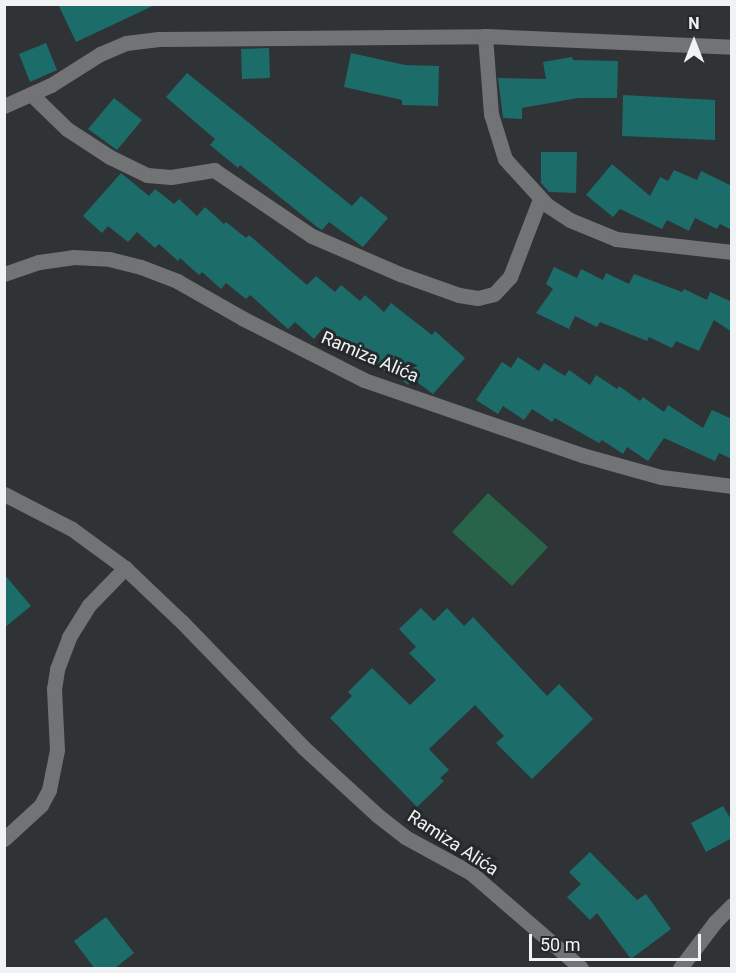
<!DOCTYPE html>
<html>
<head>
<meta charset="utf-8">
<style>
  body { margin:0 }
  #map { position:relative; width:736px; height:973px; overflow:hidden; background:#2f3335; font-family:Roboto,sans-serif }
  div>[style] { position:absolute }
  [style*='--x'] { left:calc(var(--x)*1px); top:calc(var(--y)*1px); width:calc(var(--w)*1px); rotate:calc(var(--a)*1deg) }
  .green>* { inset:0; background:#276449 }
  .building>* { inset:0; background:#1c6c6a }
  .minor>* { height:15px; margin:-7.5px; padding:0 7.5px; transform-origin:7.5px; border-radius:7.5px; background:#727375 }
  span { translate:-50% -50%; white-space:nowrap; text-align:center; line-height:1.15; -webkit-text-stroke:6px #25292b; paint-order:stroke }
  .street-label { font-size:18px; color:#f0f3f4 }
  .frame { position:absolute; inset:0; border:6px solid #f0f3f4; pointer-events:none }
  .north { position:absolute; left:664px; top:12px; width:60px; height:60px; -webkit-text-stroke:4px #25292b; paint-order:stroke; rotate:0deg; font-size:16px; font-weight:700; line-height:24px; text-align:center; color:#f0f3f4 }
  .north::after { content:''; display:block; margin:auto; width:21px; height:27px; background:#f0f3f4; clip-path:polygon(50% 0,100% 100%,50% 72%,0 100%) }
  .scale { position:absolute; left:529px; top:934px; width:172px; height:27px; box-sizing:border-box; border:3px solid #f0f3f4; border-top:0; padding-left:8px; font-size:18px; line-height:21px; white-space:nowrap; color:#f0f3f4; -webkit-text-stroke:4px #25292b; paint-order:stroke }
</style>
</head>
<body>
<div id="map">
  <div class="green">
    <div style="clip-path:polygon(488px 493px,548px 547px,512px 586px,452px 532px)"></div>
  </div>
  <div class="building">
    <div style="clip-path:polygon(58px 4px,157px 4px,76px 42px)"></div>
    <div style="clip-path:polygon(46px 43px,57px 70px,30px 82px,19px 54px)"></div>
    <div style="clip-path:polygon(269px 48px,270px 78px,242px 79px,241px 49px)"></div>
    <div style="clip-path:polygon(351px 53px,405px 65px,439px 66px,438px 106px,402px 105px,402px 100px,344px 87px)"></div>
    <div style="clip-path:polygon(572px 57px,573px 60px,618px 61px,617px 98px,578px 98px,522px 108px,522px 119px,503px 118px,498px 78px,546px 79px,543px 62px)"></div>
    <div style="clip-path:polygon(187px 73px,352px 206px,361px 196px,388px 218px,363px 247px,329px 222px,322px 230px,317px 227px,240px 165px,238px 168px,210px 145px,215px 139px,166px 97px)"></div>
    <div style="clip-path:polygon(623px 95px,715px 100px,715px 140px,622px 136px)"></div>
    <div style="clip-path:polygon(114px 98px,142px 120px,117px 150px,88px 129px)"></div>
    <div style="clip-path:polygon(541px 152px,577px 152px,576px 193px,549px 192px,541px 183px)"></div>
    <div style="clip-path:polygon(612px 164px,650px 196px,660px 177px,668px 181px,674px 170px,697px 180px,701px 171px,732px 186px,732px 230px,720px 224px,717px 229px,695px 218px,689px 231px,667px 220px,662px 229px,620px 209px,613px 217px,586px 195px)"></div>
    <div style="clip-path:polygon(121px 173px,149px 196px,155px 189px,174px 204px,179px 199px,197px 216px,205px 207px,224px 224px,226px 222px,246px 238px,249px 235px,307px 285px,316px 276px,335px 292px,341px 285px,360px 301px,365px 295px,384px 312px,391px 303px,432px 335px,435px 331px,465px 358px,433px 394px,413px 379px,408px 385px,388px 368px,385px 371px,345px 340px,341px 345px,323px 328px,314px 339px,295px 322px,288px 329px,250px 295px,246px 299px,226px 283px,221px 289px,202px 272px,199px 275px,180px 258px,178px 261px,159px 244px,155px 248px,137px 232px,128px 242px,108px 226px,102px 233px,83px 216px)"></div>
    <div style="clip-path:polygon(554px 267px,577px 278px,581px 269px,603px 280px,606px 273px,629px 284px,634px 274px,682px 292px,684px 289px,707px 300px,710px 292px,732px 302px,732px 332px,714px 320px,699px 351px,676px 341px,672px 348px,649px 337px,647px 341px,600px 322px,597px 327px,575px 316px,569px 329px,536px 313px,553px 289px,546px 284px)"></div>
    <div style="clip-path:polygon(518px 357px,539px 371px,544px 363px,565px 376px,569px 370px,590px 385px,596px 375px,617px 389px,619px 386px,640px 401px,643px 397px,664px 412px,668px 405px,703px 428px,712px 410px,732px 419px,732px 459px,719px 453px,715px 461px,664px 438px,648px 461px,627px 447px,623px 454px,602px 440px,599px 443px,555px 418px,552px 422px,532px 409px,524px 420px,503px 406px,498px 414px,476px 400px,502px 362px,511px 368px)"></div>
    <div style="clip-path:polygon(4px 574px,31px 606px,4px 628px)"></div>
    <div style="clip-path:polygon(421px 608px,434px 621px,447px 608px,464px 626px,473px 617px,547px 696px,559px 684px,593px 719px,532px 779px,496px 743px,504px 736px,475px 705px,429px 749px,449px 770px,440px 778px,444px 781px,417px 807px,330px 718px,352px 696px,348px 692px,372px 668px,410px 705px,436px 680px,409px 653px,416px 647px,399px 629px)"></div>
    <div style="clip-path:polygon(723px 806px,732px 821px,732px 838px,706px 852px,691px 823px)"></div>
    <div style="clip-path:polygon(590px 852px,637px 900px,646px 894px,671px 929px,631px 959px,597px 913px,590px 920px,567px 897px,581px 884px,569px 872px)"></div>
    <div style="clip-path:polygon(106px 917px,134px 953px,114px 969px,95px 969px,74px 941px)"></div>
  </div>
  <div class="minor">
    <div style="--x:485;--y:36;--w:78;--a:85.6"></div>
    <div style="--x:491;--y:114;--w:47;--a:72.7"></div>
    <div style="--x:505;--y:159;--w:62;--a:47.6"></div>
    <div style="--x:547;--y:205;--w:27;--a:33"></div>
    <div style="--x:570;--y:220;--w:50;--a:22.4"></div>
    <div style="--x:616;--y:239;--w:117;--a:6.4"></div>
    <div style="--x:31;--y:94;--w:50;--a:44.2"></div>
    <div style="--x:67;--y:129;--w:51;--a:33.1"></div>
    <div style="--x:110;--y:157;--w:41;--a:25.9"></div>
    <div style="--x:147;--y:175;--w:24;--a:5"></div>
    <div style="--x:171;--y:177;--w:44;--a:-9.2"></div>
    <div style="--x:214;--y:170;--w:118;--a:34"></div>
    <div style="--x:312;--y:236;--w:96;--a:23.4"></div>
    <div style="--x:400;--y:274;--w:63;--a:19.6"></div>
    <div style="--x:459;--y:295;--w:19;--a:9"></div>
    <div style="--x:478;--y:298;--w:16;--a:-14"></div>
    <div style="--x:494;--y:294;--w:23;--a:-47"></div>
    <div style="--x:510;--y:277;--w:84;--a:-69"></div>
    <div style="--x:4;--y:106;--w:51;--a:-24.1"></div>
    <div style="--x:51;--y:85;--w:58;--a:-32.3"></div>
    <div style="--x:100;--y:54;--w:28;--a:-23"></div>
    <div style="--x:126;--y:43;--w:33;--a:-7"></div>
    <div style="--x:159;--y:39;--w:326;--a:-0.5"></div>
    <div style="--x:485;--y:36;--w:247;--a:2.5"></div>
    <div style="--x:4;--y:274;--w:37;--a:-19"></div>
    <div style="--x:39;--y:262;--w:34;--a:-8"></div>
    <div style="--x:73;--y:257;--w:36;--a:3"></div>
    <div style="--x:109;--y:259;--w:33;--a:14"></div>
    <div style="--x:141;--y:267;--w:39;--a:21"></div>
    <div style="--x:177;--y:281;--w:75;--a:29.6"></div>
    <div style="--x:242;--y:318;--w:137;--a:26.9"></div>
    <div style="--x:364;--y:380;--w:231;--a:19"></div>
    <div style="--x:582;--y:455;--w:82;--a:15.6"></div>
    <div style="--x:661;--y:477;--w:72;--a:7.2"></div>
    <div style="--x:4;--y:494;--w:76;--a:27.2"></div>
    <div style="--x:72;--y:529;--w:66;--a:36.3"></div>
    <div style="--x:125;--y:568;--w:79;--a:43.5"></div>
    <div style="--x:182;--y:622;--w:175;--a:45.9"></div>
    <div style="--x:304;--y:748;--w:99;--a:42.5"></div>
    <div style="--x:377;--y:815;--w:36;--a:38"></div>
    <div style="--x:405;--y:837;--w:75;--a:28.6"></div>
    <div style="--x:471;--y:873;--w:145;--a:40.8"></div>
    <div style="--x:4;--y:839;--w:50;--a:-42.6"></div>
    <div style="--x:41;--y:805;--w:17;--a:-62"></div>
    <div style="--x:49;--y:790;--w:41;--a:-78.7"></div>
    <div style="--x:57;--y:750;--w:61;--a:-92.8"></div>
    <div style="--x:54;--y:689;--w:20;--a:-81"></div>
    <div style="--x:57;--y:669;--w:34;--a:-69"></div>
    <div style="--x:69;--y:637;--w:38;--a:-58"></div>
    <div style="--x:89;--y:605;--w:52;--a:-45.8"></div>
    <div style="--x:680;--y:968;--w:58;--a:-52.7"></div>
    <div style="--x:715;--y:922;--w:24;--a:-45"></div>
  </div>
  <div class="street-label">
    <span style="left:370px;top:357px;rotate:23deg">Ramiza Alića</span>
    <span style="left:453px;top:843px;rotate:33deg">Ramiza Alića</span>
  </div>
  <div class="frame"></div>
  <div class="north">N</div>
  <div class="scale">50 m</div>
</div>
</body>
</html>
